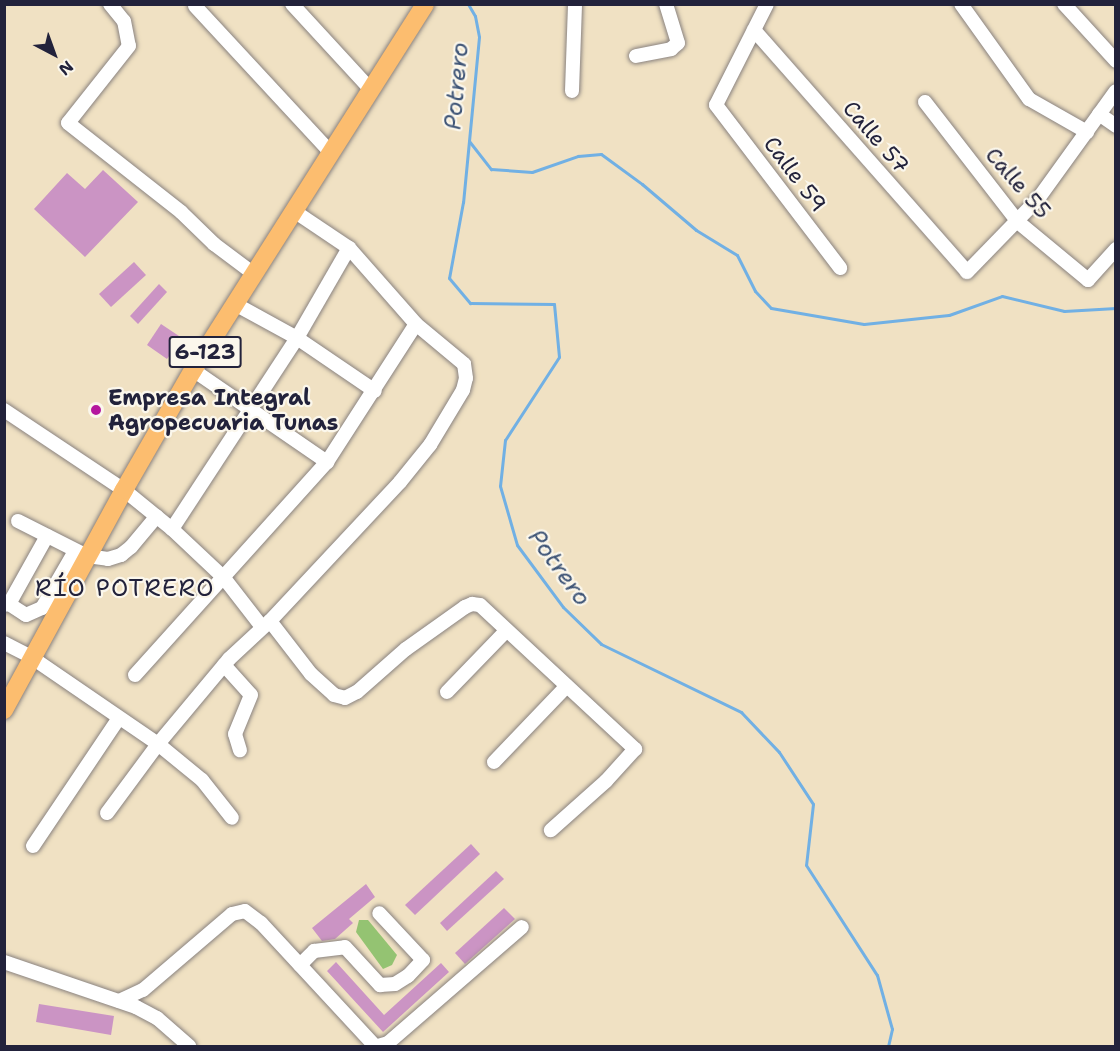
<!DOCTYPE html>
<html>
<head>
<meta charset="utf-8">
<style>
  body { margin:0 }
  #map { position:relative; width:1120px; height:1051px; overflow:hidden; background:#f0e1c3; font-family:"Shantell Sans",sans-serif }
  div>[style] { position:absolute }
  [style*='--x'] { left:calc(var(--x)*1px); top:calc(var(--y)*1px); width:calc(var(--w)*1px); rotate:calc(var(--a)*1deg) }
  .green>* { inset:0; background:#94c372 }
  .stream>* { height:3px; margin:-1.5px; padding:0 1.5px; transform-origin:1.5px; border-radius:1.5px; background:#71b0e4 }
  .building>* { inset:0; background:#cb94c4 }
  .roads { filter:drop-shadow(0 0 2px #89827f) drop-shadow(0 0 2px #89827f) }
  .minor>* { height:14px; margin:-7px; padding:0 7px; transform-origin:7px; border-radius:7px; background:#fff }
  .major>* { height:18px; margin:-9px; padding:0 9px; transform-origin:9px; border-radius:9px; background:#fcbd6f }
  .dots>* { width:16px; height:16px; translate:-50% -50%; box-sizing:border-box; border:3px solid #fbf7ec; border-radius:50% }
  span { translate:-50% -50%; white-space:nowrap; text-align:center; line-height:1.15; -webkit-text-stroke:4.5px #fbf7ec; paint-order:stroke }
  .shield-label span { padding:2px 4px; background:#fbf7ec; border:2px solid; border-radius:4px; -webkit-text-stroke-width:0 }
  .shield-label { font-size:21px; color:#22223b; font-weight:700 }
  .street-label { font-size:22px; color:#22223b }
  .poi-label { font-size:22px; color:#22223b; font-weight:700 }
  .left { translate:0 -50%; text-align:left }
  .water-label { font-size:24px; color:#3e5476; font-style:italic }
  .neighbourhood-label { font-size:24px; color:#22223b; letter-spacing:1.5px }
  .frame { position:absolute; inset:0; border:6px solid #22223b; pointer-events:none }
  .north { position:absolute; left:24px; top:24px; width:60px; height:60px; -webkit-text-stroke:4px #fbf7ec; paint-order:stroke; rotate:139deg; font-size:16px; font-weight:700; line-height:24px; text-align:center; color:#22223b }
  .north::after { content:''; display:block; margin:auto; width:21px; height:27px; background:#22223b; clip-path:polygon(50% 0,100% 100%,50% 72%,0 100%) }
</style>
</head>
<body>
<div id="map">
  <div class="green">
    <div style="clip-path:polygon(359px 920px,368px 920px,397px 955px,392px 965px,383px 969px,356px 932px)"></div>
  </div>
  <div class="stream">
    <div style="--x:468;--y:4;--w:14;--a:60"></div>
    <div style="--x:475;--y:16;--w:21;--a:79"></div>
    <div style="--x:479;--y:37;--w:166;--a:95.5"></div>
    <div style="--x:463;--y:202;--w:77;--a:100.4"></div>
    <div style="--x:449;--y:278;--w:33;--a:50"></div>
    <div style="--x:470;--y:303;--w:84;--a:0.7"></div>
    <div style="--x:554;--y:304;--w:53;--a:84.6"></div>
    <div style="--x:559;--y:357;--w:99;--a:123"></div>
    <div style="--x:505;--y:440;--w:46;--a:96.2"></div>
    <div style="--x:500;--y:486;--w:61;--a:73.9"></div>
    <div style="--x:517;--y:545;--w:77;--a:53.4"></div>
    <div style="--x:563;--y:607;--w:53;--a:44.2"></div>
    <div style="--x:601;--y:644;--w:156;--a:25.9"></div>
    <div style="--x:741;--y:712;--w:55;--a:46.5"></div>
    <div style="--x:779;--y:752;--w:62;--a:56.8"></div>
    <div style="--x:813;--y:804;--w:61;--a:96.5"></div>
    <div style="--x:806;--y:865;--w:131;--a:57.2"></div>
    <div style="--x:877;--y:975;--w:56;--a:74.5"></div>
    <div style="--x:892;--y:1029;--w:17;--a:103"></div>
    <div style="--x:469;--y:141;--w:36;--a:52"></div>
    <div style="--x:491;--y:169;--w:41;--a:4.2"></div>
    <div style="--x:532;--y:172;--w:49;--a:-19.2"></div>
    <div style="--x:578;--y:156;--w:23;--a:-5"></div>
    <div style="--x:601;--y:154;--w:51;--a:36.2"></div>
    <div style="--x:642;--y:184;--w:71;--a:40.4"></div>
    <div style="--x:696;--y:230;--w:48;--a:31.4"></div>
    <div style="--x:737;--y:255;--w:40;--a:63.4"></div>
    <div style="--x:755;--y:291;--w:23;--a:47"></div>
    <div style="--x:771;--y:308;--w:94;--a:9.8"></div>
    <div style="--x:864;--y:324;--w:85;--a:-6"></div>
    <div style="--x:949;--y:315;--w:56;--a:-19.7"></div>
    <div style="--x:1002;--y:296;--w:64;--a:13.6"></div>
    <div style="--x:1064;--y:311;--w:52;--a:-3.3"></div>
  </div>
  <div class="building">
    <div style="clip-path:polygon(103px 170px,138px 202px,85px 257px,34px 209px,67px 173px,85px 189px)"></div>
    <div style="clip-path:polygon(134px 262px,146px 275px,111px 307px,99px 294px)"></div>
    <div style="clip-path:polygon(159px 284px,167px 292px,138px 324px,130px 316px)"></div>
    <div style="clip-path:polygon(161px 324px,182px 338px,167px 359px,147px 345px)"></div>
    <div style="clip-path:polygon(471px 844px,480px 854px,415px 915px,405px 905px)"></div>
    <div style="clip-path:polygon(496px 871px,504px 879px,447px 931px,440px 923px)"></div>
    <div style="clip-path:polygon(366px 884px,375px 897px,349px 919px,353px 923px,335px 939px,322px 941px,312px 928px)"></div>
    <div style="clip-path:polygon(504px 908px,515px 919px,465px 964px,455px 953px)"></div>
    <div style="clip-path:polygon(336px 962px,384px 1015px,441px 963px,449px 972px,383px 1032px,327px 971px)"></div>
    <div style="clip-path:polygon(39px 1004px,114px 1016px,111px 1035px,36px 1022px)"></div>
  </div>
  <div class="roads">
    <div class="minor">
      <div style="--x:110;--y:4;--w:22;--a:51"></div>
      <div style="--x:124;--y:21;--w:25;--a:79"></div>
      <div style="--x:129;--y:46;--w:98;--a:128.4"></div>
      <div style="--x:68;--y:123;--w:144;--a:38.2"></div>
      <div style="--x:181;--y:212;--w:46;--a:44.1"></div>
      <div style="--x:214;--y:244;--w:50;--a:36.9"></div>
      <div style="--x:292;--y:4;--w:117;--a:47.4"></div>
      <div style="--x:767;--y:4;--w:113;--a:116.8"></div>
      <div style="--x:716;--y:105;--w:205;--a:52.7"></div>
      <div style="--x:961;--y:4;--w:117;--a:54.4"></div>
      <div style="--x:1029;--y:99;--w:67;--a:29.6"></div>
      <div style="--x:1064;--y:4;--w:77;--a:47.6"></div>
      <div style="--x:195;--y:6;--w:200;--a:47.2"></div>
      <div style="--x:754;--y:30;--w:322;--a:48.6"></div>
      <div style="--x:967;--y:272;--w:102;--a:-45.8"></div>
      <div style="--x:1038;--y:199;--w:133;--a:-54.2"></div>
      <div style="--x:636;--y:56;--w:36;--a:-11"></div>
      <div style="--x:671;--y:49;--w:9;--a:-41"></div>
      <div style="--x:678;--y:43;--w:41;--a:-107.1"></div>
      <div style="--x:572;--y:91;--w:87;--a:-88"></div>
      <div style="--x:925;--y:102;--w:152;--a:52.2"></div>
      <div style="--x:1018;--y:222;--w:91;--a:39.6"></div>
      <div style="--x:1088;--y:280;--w:42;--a:-47.9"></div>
      <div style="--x:1099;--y:114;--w:21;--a:35"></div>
      <div style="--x:235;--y:304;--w:71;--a:28.7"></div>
      <div style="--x:297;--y:338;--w:94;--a:34.2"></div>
      <div style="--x:193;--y:370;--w:163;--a:34.5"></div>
      <div style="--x:4;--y:410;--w:144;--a:33.7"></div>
      <div style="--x:124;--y:490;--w:62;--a:39.1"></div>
      <div style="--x:172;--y:529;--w:71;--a:43.3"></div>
      <div style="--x:224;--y:578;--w:62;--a:52.2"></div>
      <div style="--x:18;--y:521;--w:77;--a:26.9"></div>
      <div style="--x:87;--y:556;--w:21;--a:8"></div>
      <div style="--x:108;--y:559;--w:14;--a:-17"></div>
      <div style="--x:121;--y:555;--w:13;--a:-39"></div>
      <div style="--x:131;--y:547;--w:40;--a:-50"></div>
      <div style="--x:172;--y:529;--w:228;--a:-56.8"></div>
      <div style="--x:297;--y:338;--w:104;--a:-60"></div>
      <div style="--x:9;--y:604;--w:20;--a:33"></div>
      <div style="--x:26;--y:615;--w:17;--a:-24"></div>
      <div style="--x:42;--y:608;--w:66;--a:-59.9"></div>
      <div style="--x:4;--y:605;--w:5;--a:-11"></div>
      <div style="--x:9;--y:604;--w:78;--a:-60.8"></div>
      <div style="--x:270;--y:621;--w:67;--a:52.3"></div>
      <div style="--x:311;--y:674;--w:31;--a:42"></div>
      <div style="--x:334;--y:695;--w:11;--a:15"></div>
      <div style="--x:345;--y:698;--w:13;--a:-27"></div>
      <div style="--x:357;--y:692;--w:65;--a:-41.3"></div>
      <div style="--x:406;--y:649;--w:72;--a:-35.4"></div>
      <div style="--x:465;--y:607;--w:8;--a:-23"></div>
      <div style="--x:472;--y:604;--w:8;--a:7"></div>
      <div style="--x:480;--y:605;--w:212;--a:42.9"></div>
      <div style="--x:635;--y:749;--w:43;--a:132.2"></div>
      <div style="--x:606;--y:781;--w:74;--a:138.3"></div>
      <div style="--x:4;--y:643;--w:30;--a:27"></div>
      <div style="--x:31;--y:657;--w:154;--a:34.4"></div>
      <div style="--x:158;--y:744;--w:57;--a:39.3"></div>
      <div style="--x:202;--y:780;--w:48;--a:51.7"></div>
      <div style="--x:224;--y:665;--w:40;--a:48"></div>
      <div style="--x:251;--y:695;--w:42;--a:112.3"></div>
      <div style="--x:235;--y:734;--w:17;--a:73"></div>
      <div style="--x:135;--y:675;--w:287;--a:-48"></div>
      <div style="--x:327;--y:462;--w:164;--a:-57.2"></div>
      <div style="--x:447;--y:692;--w:86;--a:-45.9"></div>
      <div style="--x:494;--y:762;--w:105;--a:-46.2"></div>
      <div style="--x:107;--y:813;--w:86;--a:-53.5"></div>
      <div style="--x:158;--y:744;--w:111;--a:-50.1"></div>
      <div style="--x:229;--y:659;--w:56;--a:-42.8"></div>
      <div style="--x:270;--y:621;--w:190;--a:-46.9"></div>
      <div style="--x:400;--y:482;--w:48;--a:-51"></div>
      <div style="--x:430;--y:445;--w:64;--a:-59"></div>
      <div style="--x:463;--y:390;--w:12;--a:-76"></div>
      <div style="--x:466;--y:378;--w:14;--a:-98"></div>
      <div style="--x:464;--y:364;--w:62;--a:-140.2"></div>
      <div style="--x:416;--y:324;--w:101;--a:-131.4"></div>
      <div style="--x:349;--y:248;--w:66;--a:-146.1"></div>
      <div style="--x:33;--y:846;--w:154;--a:-56.1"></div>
      <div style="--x:4;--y:962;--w:139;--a:18.8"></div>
      <div style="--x:136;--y:1007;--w:24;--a:28"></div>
      <div style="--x:157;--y:1018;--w:43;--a:41.2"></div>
      <div style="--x:300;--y:965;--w:20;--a:-45"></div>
      <div style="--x:314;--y:951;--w:31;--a:-7"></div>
      <div style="--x:345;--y:947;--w:52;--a:47.4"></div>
      <div style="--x:380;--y:985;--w:15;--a:-4"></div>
      <div style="--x:395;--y:984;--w:15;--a:-32"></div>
      <div style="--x:408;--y:976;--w:22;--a:-47"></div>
      <div style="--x:423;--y:960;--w:64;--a:-133.1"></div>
      <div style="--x:119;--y:1001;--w:26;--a:-25"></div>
      <div style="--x:143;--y:990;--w:117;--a:-40.5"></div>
      <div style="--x:232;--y:914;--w:13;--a:-13"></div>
      <div style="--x:245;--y:911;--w:20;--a:37"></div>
      <div style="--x:261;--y:923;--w:168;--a:47.2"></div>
      <div style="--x:378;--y:1046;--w:10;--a:-17"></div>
      <div style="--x:388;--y:1043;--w:177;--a:-40.9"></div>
    </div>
    <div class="major">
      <div style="--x:4;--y:710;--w:251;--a:-61.4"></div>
      <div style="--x:124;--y:490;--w:138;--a:-60.1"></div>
      <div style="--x:193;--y:370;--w:433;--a:-57.6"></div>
    </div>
  </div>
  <div class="dots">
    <div style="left:96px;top:410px;background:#b5179e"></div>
  </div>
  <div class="shield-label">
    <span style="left:205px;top:352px">6-123</span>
  </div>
  <div class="street-label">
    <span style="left:876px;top:137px;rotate:49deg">Calle 57</span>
    <span style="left:795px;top:174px;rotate:53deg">Calle 59</span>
    <span style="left:1018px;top:183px;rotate:49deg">Calle 55</span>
  </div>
  <div class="poi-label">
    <span class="left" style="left:108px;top:410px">Empresa Integral<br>Agropecuaria Tunas</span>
  </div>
  <div class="water-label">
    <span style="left:457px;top:86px;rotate:-85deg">Potrero</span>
    <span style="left:559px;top:568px;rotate:54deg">Potrero</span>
  </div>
  <div class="neighbourhood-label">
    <span style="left:125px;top:589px">RÍO POTRERO</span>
  </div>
  <div class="frame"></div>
  <div class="north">N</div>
</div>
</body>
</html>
